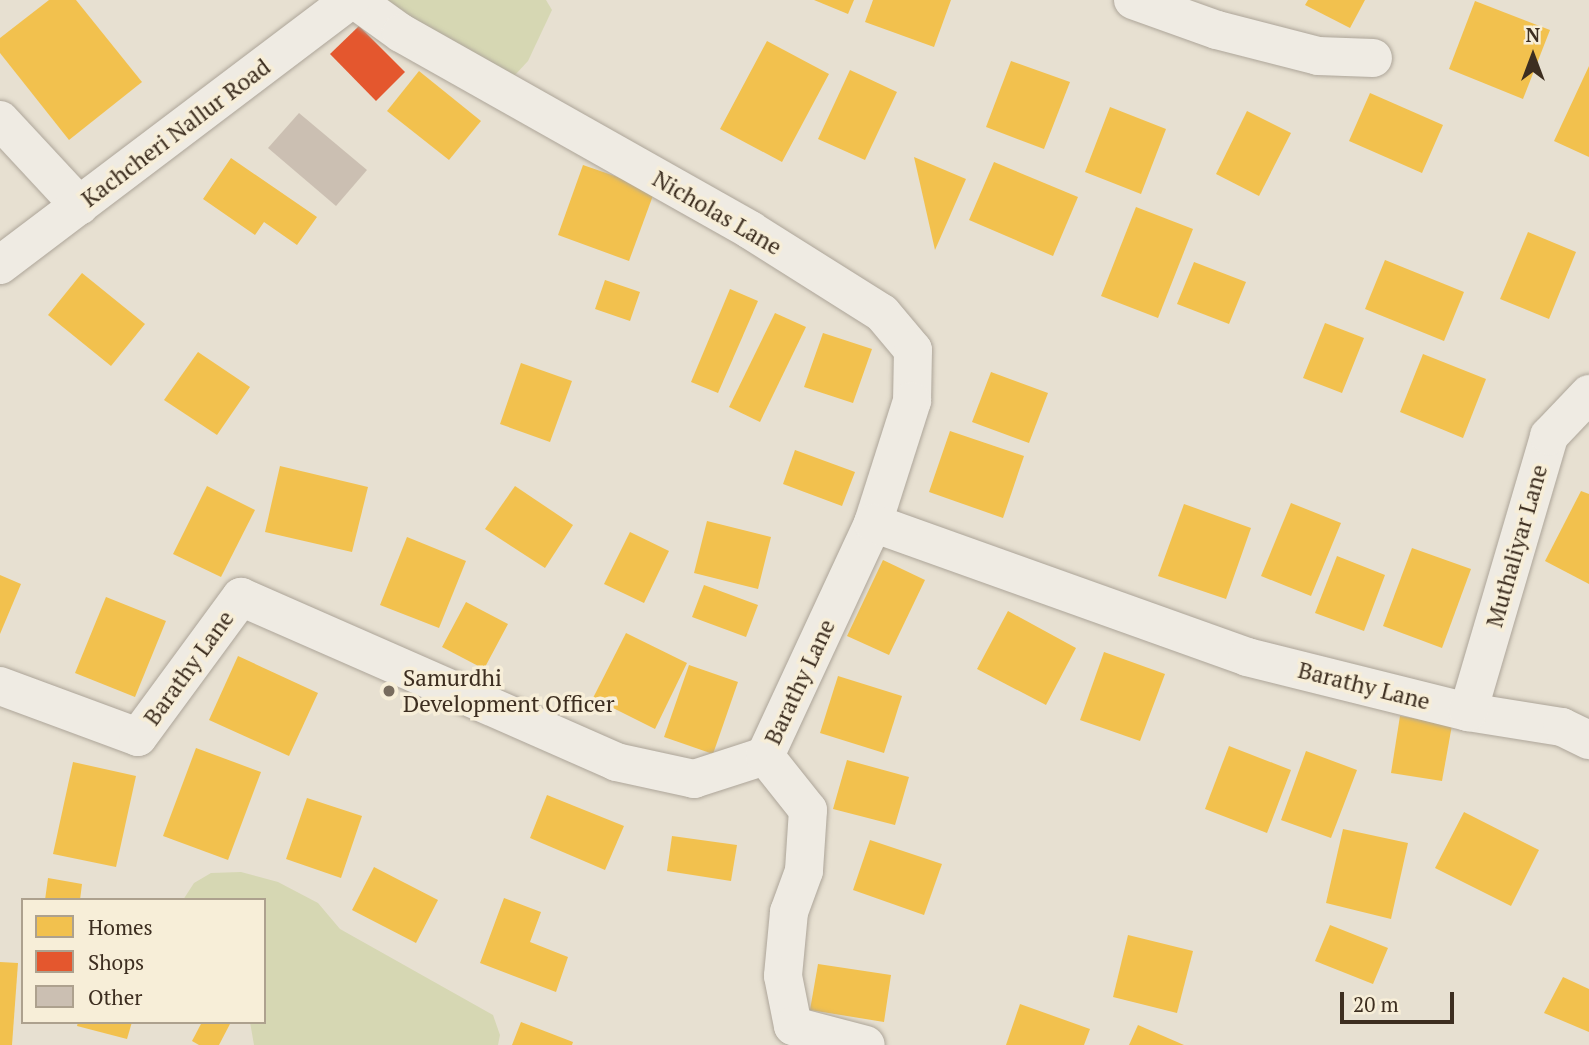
<!DOCTYPE html>
<html>
<head>
<meta charset="utf-8">
<style>
  body { margin:0 }
  #map { position:relative; width:1589px; height:1045px; overflow:hidden; background:#e7e0d1; font-family:"PT Serif",serif }
  div>[style] { position:absolute }
  [style*='--x'] { left:calc(var(--x)*1px); top:calc(var(--y)*1px); width:calc(var(--w)*1px); rotate:calc(var(--a)*1deg) }
  .green>* { inset:0; background:#d6d7b3 }
  .homes>* { inset:0; background:#f2c14e }
  .shops>* { inset:0; background:#e4572e }
  .building>* { inset:0; background:#cbbfb2 }
  .roads { filter:drop-shadow(0 0 2px #ada599) drop-shadow(0 0 2px #ada599) }
  .minor>* { height:38px; margin:-19px; padding:0 19px; transform-origin:19px; border-radius:19px; background:#efebe3 }
  .tertiary>* { height:38px; margin:-19px; padding:0 19px; transform-origin:19px; border-radius:19px; background:#efebe3 }
  .dots>* { width:19px; height:19px; translate:-50% -50%; box-sizing:border-box; border:4px solid #f7eed8; border-radius:50% }
  span { translate:-50% -50%; white-space:nowrap; text-align:center; line-height:1.15; -webkit-text-stroke:7px #f7eed8; paint-order:stroke }
  .street-label { font-size:23px; color:#3d2e20 }
  .poi-label { font-size:23px; color:#3d2e20 }
  .left { translate:0 -50%; text-align:left }
  .legend { position:absolute; left:21px; top:898px; width:245px; height:126px; box-sizing:border-box; background:#f7eed8; border:2px solid #ada18e; margin:0; padding:9px 12px; list-style:none; font-size:21px; color:#3d2e20 }
  .legend li { display:flex; align-items:center; gap:14px; height:35px }
  .legend b { width:35px; border:2px solid #ada18e }
  .north { position:absolute; left:1498px; top:21px; width:70px; height:70px; -webkit-text-stroke:5px #f7eed8; paint-order:stroke; rotate:0deg; font-size:19px; font-weight:700; line-height:28px; text-align:center; color:#3d2e20 }
  .north::after { content:''; display:block; margin:auto; width:24px; height:32px; background:#3d2e20; clip-path:polygon(50% 0,100% 100%,50% 72%,0 100%) }
  .scale { position:absolute; left:1340px; top:992px; width:114px; height:32px; box-sizing:border-box; border:4px solid #3d2e20; border-top:0; padding-left:9px; font-size:21px; line-height:24px; white-space:nowrap; color:#3d2e20; -webkit-text-stroke:5px #f7eed8; paint-order:stroke }
</style>
</head>
<body>
<div id="map">
  <div class="green">
    <div style="clip-path:polygon(355px 0,546px 0,552px 10px,528px 61px,501px 90px)"></div>
    <div style="clip-path:polygon(241px 872px,278px 882px,318px 903px,340px 929px,493px 1015px,500px 1035px,498px 1045px,254px 1045px,250px 1022px,264px 1022px,264px 900px,183px 900px,194px 883px,211px 873px)"></div>
  </div>
  <div class="homes">
    <div style="clip-path:polygon(49px 0,76px 0,142px 82px,69px 140px,0 53px,0 38px)"></div>
    <div style="clip-path:polygon(814px 0,854px 0,848px 14px)"></div>
    <div style="clip-path:polygon(873px 0,951px 0,934px 47px,865px 22px)"></div>
    <div style="clip-path:polygon(1308px 0,1365px 0,1350px 28px,1305px 5px)"></div>
    <div style="clip-path:polygon(1475px 1px,1550px 30px,1523px 99px,1449px 69px)"></div>
    <div style="clip-path:polygon(767px 41px,829px 74px,782px 162px,720px 129px)"></div>
    <div style="clip-path:polygon(1011px 61px,1070px 82px,1044px 149px,986px 127px)"></div>
    <div style="clip-path:polygon(1589px 66px,1589px 157px,1554px 141px)"></div>
    <div style="clip-path:polygon(850px 70px,897px 92px,865px 160px,818px 139px)"></div>
    <div style="clip-path:polygon(419px 71px,481px 121px,449px 160px,387px 111px)"></div>
    <div style="clip-path:polygon(1370px 93px,1443px 125px,1422px 173px,1349px 141px)"></div>
    <div style="clip-path:polygon(1110px 107px,1166px 129px,1141px 194px,1085px 172px)"></div>
    <div style="clip-path:polygon(1247px 111px,1291px 133px,1259px 196px,1216px 174px)"></div>
    <div style="clip-path:polygon(914px 157px,966px 179px,935px 250px)"></div>
    <div style="clip-path:polygon(231px 158px,317px 217px,297px 245px,264px 222px,255px 235px,203px 199px)"></div>
    <div style="clip-path:polygon(994px 162px,1078px 197px,1053px 256px,969px 220px)"></div>
    <div style="clip-path:polygon(583px 165px,655px 190px,629px 261px,558px 235px)"></div>
    <div style="clip-path:polygon(1136px 207px,1193px 229px,1158px 318px,1101px 296px)"></div>
    <div style="clip-path:polygon(1528px 232px,1576px 252px,1549px 319px,1500px 299px)"></div>
    <div style="clip-path:polygon(1385px 260px,1464px 292px,1444px 341px,1365px 309px)"></div>
    <div style="clip-path:polygon(1194px 262px,1246px 282px,1229px 324px,1177px 304px)"></div>
    <div style="clip-path:polygon(82px 273px,145px 324px,111px 366px,48px 315px)"></div>
    <div style="clip-path:polygon(605px 280px,640px 292px,630px 321px,595px 309px)"></div>
    <div style="clip-path:polygon(730px 289px,758px 301px,718px 393px,691px 382px)"></div>
    <div style="clip-path:polygon(775px 313px,806px 327px,760px 422px,729px 407px)"></div>
    <div style="clip-path:polygon(1325px 323px,1364px 338px,1342px 393px,1303px 378px)"></div>
    <div style="clip-path:polygon(823px 333px,872px 349px,853px 403px,804px 387px)"></div>
    <div style="clip-path:polygon(198px 352px,250px 387px,217px 435px,164px 400px)"></div>
    <div style="clip-path:polygon(1423px 354px,1486px 379px,1463px 438px,1400px 412px)"></div>
    <div style="clip-path:polygon(521px 363px,572px 381px,550px 442px,500px 424px)"></div>
    <div style="clip-path:polygon(991px 372px,1048px 393px,1029px 443px,972px 422px)"></div>
    <div style="clip-path:polygon(950px 431px,1024px 456px,1003px 518px,929px 492px)"></div>
    <div style="clip-path:polygon(795px 450px,855px 472px,842px 506px,783px 484px)"></div>
    <div style="clip-path:polygon(280px 466px,368px 487px,352px 552px,265px 532px)"></div>
    <div style="clip-path:polygon(207px 486px,255px 510px,221px 577px,173px 554px)"></div>
    <div style="clip-path:polygon(515px 486px,573px 525px,545px 568px,485px 529px)"></div>
    <div style="clip-path:polygon(1581px 491px,1589px 494px,1589px 584px,1545px 561px)"></div>
    <div style="clip-path:polygon(1291px 503px,1341px 523px,1311px 596px,1261px 576px)"></div>
    <div style="clip-path:polygon(1184px 504px,1251px 528px,1226px 599px,1158px 576px)"></div>
    <div style="clip-path:polygon(707px 521px,771px 537px,758px 589px,694px 573px)"></div>
    <div style="clip-path:polygon(630px 532px,669px 551px,644px 603px,604px 584px)"></div>
    <div style="clip-path:polygon(407px 537px,466px 561px,439px 628px,380px 605px)"></div>
    <div style="clip-path:polygon(1412px 548px,1471px 569px,1442px 648px,1383px 626px)"></div>
    <div style="clip-path:polygon(1337px 556px,1385px 575px,1364px 631px,1315px 613px)"></div>
    <div style="clip-path:polygon(883px 560px,925px 580px,889px 655px,847px 636px)"></div>
    <div style="clip-path:polygon(0 575px,21px 584px,0 634px)"></div>
    <div style="clip-path:polygon(704px 585px,758px 605px,746px 637px,692px 617px)"></div>
    <div style="clip-path:polygon(106px 597px,166px 621px,135px 697px,75px 673px)"></div>
    <div style="clip-path:polygon(466px 602px,508px 624px,484px 669px,442px 647px)"></div>
    <div style="clip-path:polygon(1008px 611px,1076px 648px,1046px 705px,977px 669px)"></div>
    <div style="clip-path:polygon(626px 633px,687px 663px,655px 729px,593px 698px)"></div>
    <div style="clip-path:polygon(1104px 652px,1165px 674px,1140px 741px,1080px 720px)"></div>
    <div style="clip-path:polygon(238px 656px,318px 693px,289px 756px,209px 720px)"></div>
    <div style="clip-path:polygon(689px 665px,738px 682px,713px 754px,664px 737px)"></div>
    <div style="clip-path:polygon(838px 676px,902px 696px,884px 753px,820px 733px)"></div>
    <div style="clip-path:polygon(1400px 716px,1452px 725px,1442px 781px,1391px 773px)"></div>
    <div style="clip-path:polygon(1229px 746px,1291px 770px,1267px 833px,1205px 809px)"></div>
    <div style="clip-path:polygon(196px 748px,261px 772px,228px 860px,163px 836px)"></div>
    <div style="clip-path:polygon(1306px 751px,1357px 770px,1331px 838px,1281px 820px)"></div>
    <div style="clip-path:polygon(847px 760px,909px 777px,895px 825px,833px 809px)"></div>
    <div style="clip-path:polygon(73px 762px,136px 776px,116px 867px,53px 854px)"></div>
    <div style="clip-path:polygon(547px 795px,624px 826px,605px 870px,530px 838px)"></div>
    <div style="clip-path:polygon(307px 798px,362px 816px,341px 878px,286px 859px)"></div>
    <div style="clip-path:polygon(1464px 812px,1539px 850px,1511px 906px,1435px 868px)"></div>
    <div style="clip-path:polygon(1343px 829px,1408px 843px,1391px 919px,1326px 903px)"></div>
    <div style="clip-path:polygon(672px 836px,737px 845px,731px 881px,667px 871px)"></div>
    <div style="clip-path:polygon(870px 840px,942px 864px,924px 915px,853px 890px)"></div>
    <div style="clip-path:polygon(374px 867px,438px 900px,416px 943px,352px 910px)"></div>
    <div style="clip-path:polygon(48px 878px,82px 884px,80px 900px,45px 900px)"></div>
    <div style="clip-path:polygon(504px 898px,541px 912px,530px 942px,568px 957px,556px 992px,480px 963px)"></div>
    <div style="clip-path:polygon(1330px 925px,1388px 948px,1373px 984px,1315px 961px)"></div>
    <div style="clip-path:polygon(1128px 935px,1193px 951px,1177px 1013px,1113px 997px)"></div>
    <div style="clip-path:polygon(0 962px,18px 963px,12px 1045px,0 1045px)"></div>
    <div style="clip-path:polygon(818px 964px,891px 975px,884px 1022px,810px 1010px)"></div>
    <div style="clip-path:polygon(1563px 977px,1589px 989px,1589px 1032px,1544px 1013px)"></div>
    <div style="clip-path:polygon(1020px 1004px,1090px 1029px,1084px 1045px,1006px 1045px)"></div>
    <div style="clip-path:polygon(78px 1022px,132px 1022px,127px 1039px,77px 1026px)"></div>
    <div style="clip-path:polygon(202px 1022px,231px 1022px,219px 1045px,199px 1045px,192px 1041px)"></div>
    <div style="clip-path:polygon(521px 1022px,573px 1042px,572px 1045px,512px 1045px)"></div>
    <div style="clip-path:polygon(1138px 1025px,1184px 1045px,1129px 1045px)"></div>
  </div>
  <div class="shops">
    <div style="clip-path:polygon(359px 26px,405px 72px,376px 101px,330px 54px)"></div>
  </div>
  <div class="building">
    <div style="clip-path:polygon(299px 113px,367px 170px,336px 206px,268px 148px)"></div>
  </div>
  <div class="roads">
    <div class="minor">
      <div style="--x:355;--y:0;--w:57;--a:35.7"></div>
      <div style="--x:401;--y:33;--w:401;--a:29.4"></div>
      <div style="--x:750;--y:230;--w:156;--a:32.2"></div>
      <div style="--x:882;--y:313;--w:48;--a:50"></div>
      <div style="--x:913;--y:350;--w:51;--a:91.1"></div>
      <div style="--x:912;--y:401;--w:128;--a:107.7"></div>
      <div style="--x:1133;--y:0;--w:89;--a:19.7"></div>
      <div style="--x:1217;--y:30;--w:104;--a:14.4"></div>
      <div style="--x:1318;--y:56;--w:55;--a:2.1"></div>
      <div style="--x:0;--y:120;--w:117;--a:47.1"></div>
      <div style="--x:0;--y:686;--w:147;--a:20.3"></div>
      <div style="--x:138;--y:737;--w:174;--a:-53.7"></div>
      <div style="--x:241;--y:597;--w:410;--a:23.7"></div>
      <div style="--x:616;--y:762;--w:80;--a:12.3"></div>
      <div style="--x:694;--y:779;--w:75;--a:-17.9"></div>
      <div style="--x:765;--y:756;--w:257;--a:-65.1"></div>
      <div style="--x:873;--y:523;--w:397;--a:19.7"></div>
      <div style="--x:1247;--y:657;--w:228;--a:14"></div>
      <div style="--x:1468;--y:712;--w:95;--a:9.1"></div>
      <div style="--x:1562;--y:727;--w:30;--a:26"></div>
      <div style="--x:1468;--y:712;--w:288;--a:-73.6"></div>
      <div style="--x:1549;--y:436;--w:58;--a:-46.4"></div>
      <div style="--x:765;--y:756;--w:69;--a:51.5"></div>
      <div style="--x:808;--y:810;--w:61;--a:93.8"></div>
      <div style="--x:804;--y:871;--w:44;--a:110.1"></div>
      <div style="--x:789;--y:912;--w:64;--a:95.4"></div>
      <div style="--x:783;--y:976;--w:51;--a:78.7"></div>
      <div style="--x:793;--y:1026;--w:75;--a:14.6"></div>
    </div>
    <div class="tertiary">
      <div style="--x:0;--y:265;--w:440;--a:-37.1"></div>
    </div>
  </div>
  <div class="dots">
    <div style="left:389px;top:691px;background:#786c5e"></div>
  </div>
  <div class="street-label">
    <span style="left:176px;top:133px;rotate:-37deg">Kachcheri Nallur Road</span>
    <span style="left:717px;top:213px;rotate:30deg">Nicholas Lane</span>
    <span style="left:1517px;top:546px;rotate:-74deg">Muthaliyar Lane</span>
    <span style="left:189px;top:668px;rotate:-54deg">Barathy Lane</span>
    <span style="left:800px;top:682px;rotate:-65deg">Barathy Lane</span>
    <span style="left:1364px;top:686px;rotate:14deg">Barathy Lane</span>
  </div>
  <div class="poi-label">
    <span class="left" style="left:403px;top:691px">Samurdhi<br>Development Officer</span>
  </div>
  <ul class="legend">
  <li><b style="height:19px;background:#f2c14e"></b>Homes</li>
  <li><b style="height:19px;background:#e4572e"></b>Shops</li>
  <li><b style="height:19px;background:#cbbfb2"></b>Other</li>
  </ul>
  <div class="north">N</div>
  <div class="scale">20 m</div>
</div>
</body>
</html>
